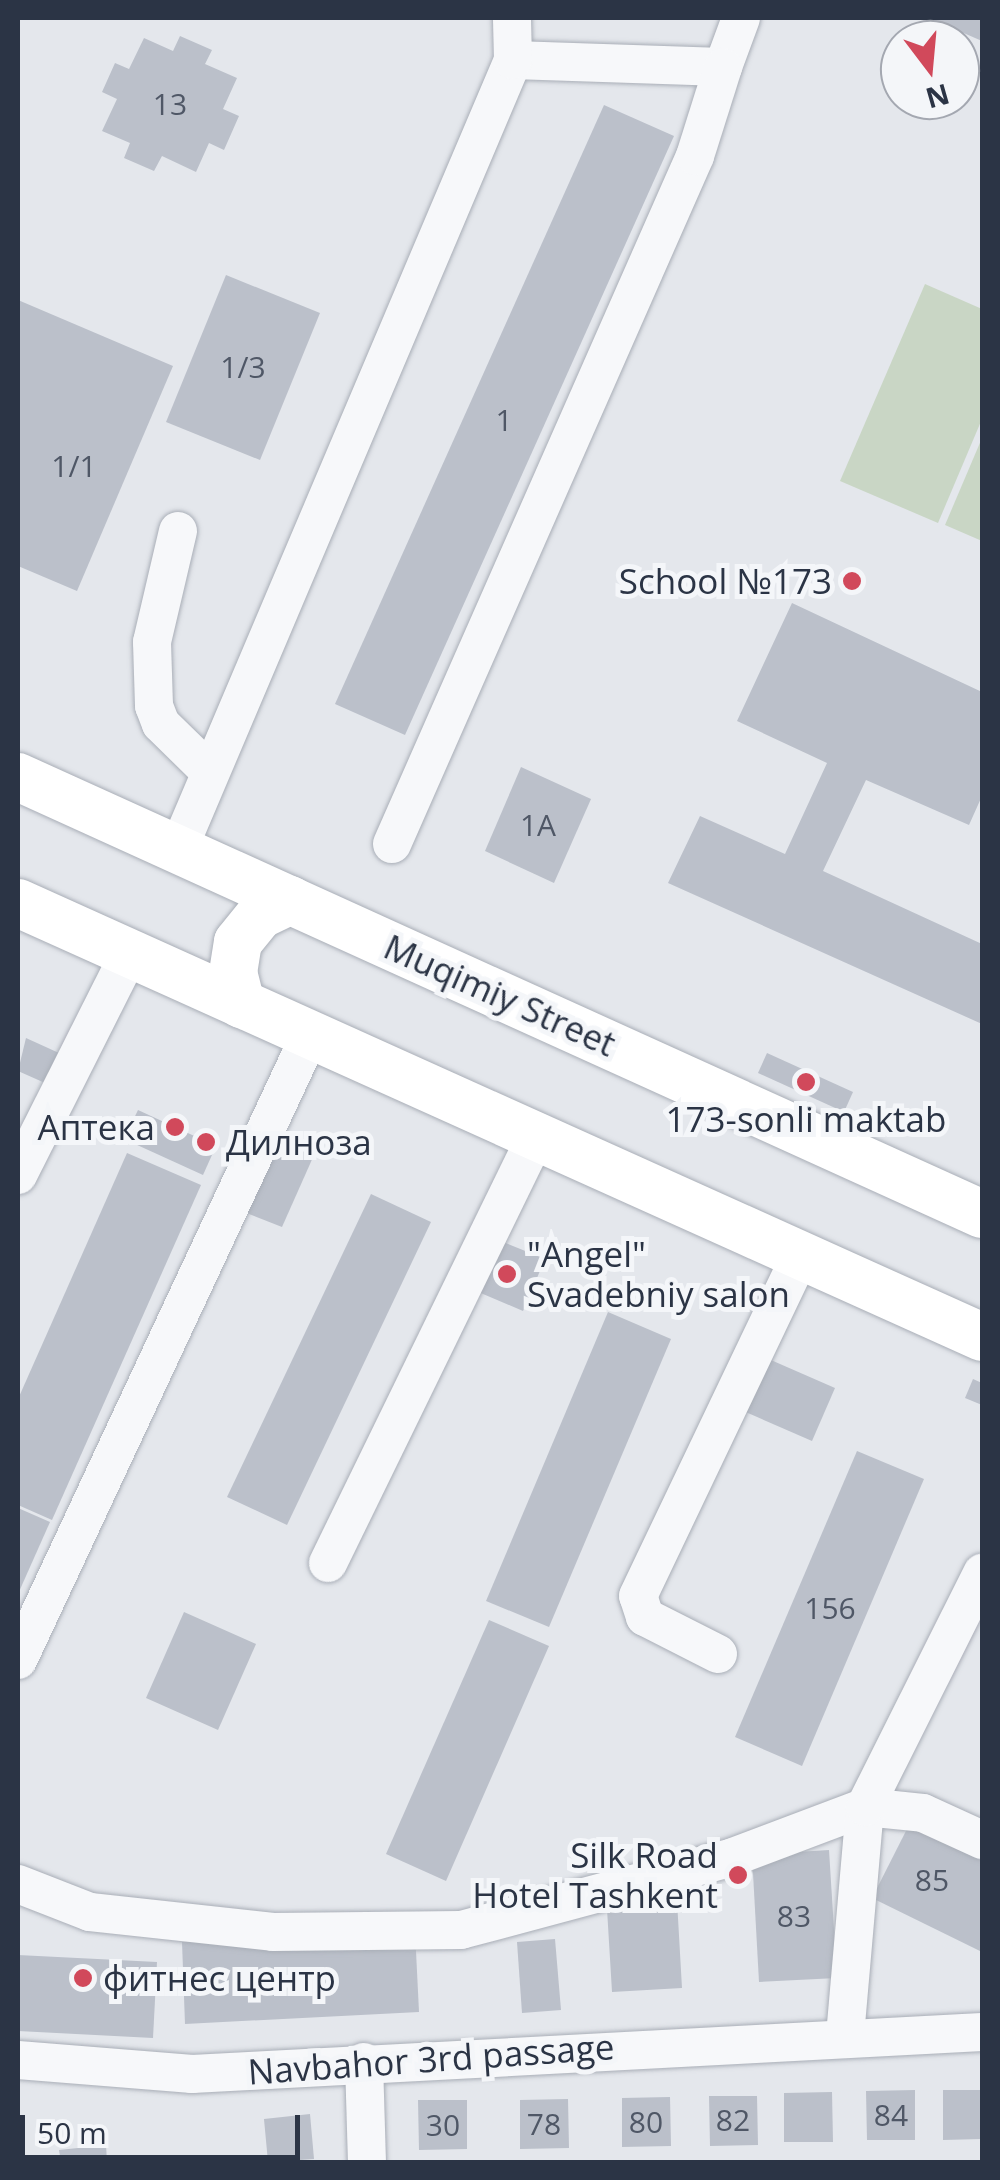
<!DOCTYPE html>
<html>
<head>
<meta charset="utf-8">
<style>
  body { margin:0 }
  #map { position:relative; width:1000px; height:2180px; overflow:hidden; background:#e4e7ec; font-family:"Open Sans",sans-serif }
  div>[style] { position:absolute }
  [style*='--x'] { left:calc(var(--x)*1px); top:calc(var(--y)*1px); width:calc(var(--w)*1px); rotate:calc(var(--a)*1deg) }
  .green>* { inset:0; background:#c9d6c5 }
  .building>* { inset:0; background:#bbc0ca }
  .roads { filter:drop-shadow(0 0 2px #a9aeb7) drop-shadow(0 0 2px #a9aeb7) }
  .minor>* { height:38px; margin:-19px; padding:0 19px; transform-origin:19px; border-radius:19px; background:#f7f8fa }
  .major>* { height:48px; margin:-24px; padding:0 24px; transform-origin:24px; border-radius:24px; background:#fff }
  .dots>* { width:28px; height:28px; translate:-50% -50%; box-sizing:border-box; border:5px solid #f4f6f9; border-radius:50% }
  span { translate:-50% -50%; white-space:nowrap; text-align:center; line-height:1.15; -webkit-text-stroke:10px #f4f6f9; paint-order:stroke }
  .number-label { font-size:30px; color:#4f5766 }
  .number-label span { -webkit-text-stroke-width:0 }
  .poi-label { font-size:35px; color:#2b3445 }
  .right { translate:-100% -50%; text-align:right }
  .left { translate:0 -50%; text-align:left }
  .street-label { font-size:35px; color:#2b3445 }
  .frame { position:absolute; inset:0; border:20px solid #2b3445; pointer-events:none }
  .north { position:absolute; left:880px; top:20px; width:100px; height:100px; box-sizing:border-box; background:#f4f6f9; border:2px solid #a4a8b1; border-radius:50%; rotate:164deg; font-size:28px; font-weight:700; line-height:40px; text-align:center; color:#2b3445 }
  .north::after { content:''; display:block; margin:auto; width:35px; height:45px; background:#d1495b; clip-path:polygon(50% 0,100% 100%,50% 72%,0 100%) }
  .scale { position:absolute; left:20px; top:2115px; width:280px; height:45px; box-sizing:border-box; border:5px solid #2b3445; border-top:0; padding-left:12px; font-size:30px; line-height:35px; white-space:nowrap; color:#2b3445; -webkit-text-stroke:8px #f4f6f9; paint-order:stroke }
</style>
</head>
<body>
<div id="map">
  <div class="green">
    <div style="clip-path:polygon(925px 284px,982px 309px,982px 419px,938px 523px,840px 481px)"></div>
    <div style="clip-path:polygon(982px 438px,982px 541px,945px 525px)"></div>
  </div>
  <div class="building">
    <div style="clip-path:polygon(929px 18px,982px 18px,982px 41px)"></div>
    <div style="clip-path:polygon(180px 36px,212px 50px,205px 64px,237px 78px,223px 109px,239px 116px,224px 150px,209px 143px,196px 172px,162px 156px,154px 171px,124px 158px,130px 143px,102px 131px,117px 99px,102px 92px,115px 63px,129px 69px,144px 38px,173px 51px)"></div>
    <div style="clip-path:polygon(604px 105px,674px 136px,405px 735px,335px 704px)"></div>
    <div style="clip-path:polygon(226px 275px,320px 313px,260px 460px,166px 422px)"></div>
    <div style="clip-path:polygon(18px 300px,173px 366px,77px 591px,18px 566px)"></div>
    <div style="clip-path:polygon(792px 603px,982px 692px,982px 796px,969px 825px,866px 780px,823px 871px,982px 944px,982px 1024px,668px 883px,700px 816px,785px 854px,827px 763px,737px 721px)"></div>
    <div style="clip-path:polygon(521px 767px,591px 799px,554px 883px,485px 851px)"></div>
    <div style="clip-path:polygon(26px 1038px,59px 1053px,45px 1083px,18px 1071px)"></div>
    <div style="clip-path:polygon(767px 1053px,853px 1092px,844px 1112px,758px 1073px)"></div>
    <div style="clip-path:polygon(138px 1110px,216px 1146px,203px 1175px,124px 1139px)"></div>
    <div style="clip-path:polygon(274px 1138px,314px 1155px,282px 1227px,244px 1212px)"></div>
    <div style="clip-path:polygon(127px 1153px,201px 1185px,52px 1520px,18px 1505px,18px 1399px)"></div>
    <div style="clip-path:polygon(371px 1194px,431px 1222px,287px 1525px,227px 1497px)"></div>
    <div style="clip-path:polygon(491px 1237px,545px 1259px,523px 1311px,469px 1288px)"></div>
    <div style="clip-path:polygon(608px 1312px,671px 1339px,549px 1627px,486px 1601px)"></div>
    <div style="clip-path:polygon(764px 1357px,835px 1388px,812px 1441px,741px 1410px)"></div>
    <div style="clip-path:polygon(973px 1379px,982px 1383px,982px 1405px,965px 1398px)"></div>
    <div style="clip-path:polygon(857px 1451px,924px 1479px,802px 1766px,735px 1737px)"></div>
    <div style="clip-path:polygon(18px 1508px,50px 1522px,18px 1594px)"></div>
    <div style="clip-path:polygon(184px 1612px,256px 1644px,218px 1730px,146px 1698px)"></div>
    <div style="clip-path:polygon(489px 1620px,549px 1646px,446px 1881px,386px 1854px)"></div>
    <div style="clip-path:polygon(909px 1825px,982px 1861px,982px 1952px,872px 1898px)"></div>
    <div style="clip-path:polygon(829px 1850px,837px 1978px,759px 1982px,752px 1855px)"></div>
    <div style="clip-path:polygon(676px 1883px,682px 1988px,612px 1992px,607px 1909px,641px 1907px,640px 1885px)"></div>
    <div style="clip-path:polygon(415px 1931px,419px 2012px,185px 2024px,182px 1942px)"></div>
    <div style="clip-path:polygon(555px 1939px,561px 2010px,522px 2013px,517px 1942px)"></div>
    <div style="clip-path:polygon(18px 1955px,157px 1962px,153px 2038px,18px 2031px)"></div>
    <div style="clip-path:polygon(915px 2090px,915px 2140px,867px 2140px,866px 2091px)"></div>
    <div style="clip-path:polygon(943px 2090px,982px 2090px,982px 2139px,943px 2140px)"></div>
    <div style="clip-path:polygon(832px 2092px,833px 2142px,784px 2142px,784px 2093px)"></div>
    <div style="clip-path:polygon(709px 2096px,757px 2096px,758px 2145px,710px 2146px)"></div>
    <div style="clip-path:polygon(670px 2097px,671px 2146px,622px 2147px,622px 2098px)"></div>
    <div style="clip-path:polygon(568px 2099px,569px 2148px,520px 2149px,520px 2100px)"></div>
    <div style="clip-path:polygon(418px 2100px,467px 2100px,467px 2149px,419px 2150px)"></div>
    <div style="clip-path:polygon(310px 2114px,314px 2159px,268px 2162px,264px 2119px)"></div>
    <div style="clip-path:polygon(106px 2145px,107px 2162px,61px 2162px,59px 2150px)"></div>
  </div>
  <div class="roads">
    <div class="minor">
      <div style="--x:513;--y:60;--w:210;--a:1.9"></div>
      <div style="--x:723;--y:67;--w:52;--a:-69.8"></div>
      <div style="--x:178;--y:531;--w:114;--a:103.2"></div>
      <div style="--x:152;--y:642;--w:64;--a:88.2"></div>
      <div style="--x:154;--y:706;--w:19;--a:69"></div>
      <div style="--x:161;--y:724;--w:66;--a:44.4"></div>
      <div style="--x:392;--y:844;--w:752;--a:-66.23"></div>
      <div style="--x:695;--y:156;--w:93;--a:-72.5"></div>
      <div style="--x:178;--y:850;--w:858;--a:-67.02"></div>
      <div style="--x:513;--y:60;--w:42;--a:-91.4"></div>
      <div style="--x:18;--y:1175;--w:247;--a:-63.3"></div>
      <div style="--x:328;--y:1563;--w:474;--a:-64"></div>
      <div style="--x:718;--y:1654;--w:82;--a:-153.1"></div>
      <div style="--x:645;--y:1617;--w:22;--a:-108"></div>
      <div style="--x:638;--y:1596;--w:378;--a:-64.5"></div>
      <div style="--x:18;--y:1660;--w:690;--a:-64.96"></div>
      <div style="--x:18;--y:1884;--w:77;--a:21.3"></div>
      <div style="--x:90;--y:1912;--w:184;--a:6.2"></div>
      <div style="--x:273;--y:1932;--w:188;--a:-0.6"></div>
      <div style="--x:461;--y:1930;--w:282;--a:-15"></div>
      <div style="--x:733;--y:1857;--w:141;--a:-20.7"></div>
      <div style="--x:865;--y:1807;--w:58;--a:5.9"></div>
      <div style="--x:923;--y:1813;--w:65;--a:24.6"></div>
      <div style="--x:845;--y:2036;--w:230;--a:-85"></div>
      <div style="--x:865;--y:1807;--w:262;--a:-63.4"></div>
      <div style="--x:18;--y:2060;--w:175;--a:4.6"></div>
      <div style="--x:192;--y:2074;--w:791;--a:-3.04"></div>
      <div style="--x:364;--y:2062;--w:100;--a:88.3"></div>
    </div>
    <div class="major">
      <div style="--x:18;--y:777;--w:1058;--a:24.39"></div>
      <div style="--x:18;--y:903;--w:1057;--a:24.24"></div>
      <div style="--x:241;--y:1004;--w:32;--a:-104"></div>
      <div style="--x:233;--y:973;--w:31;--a:-81"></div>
      <div style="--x:238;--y:942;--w:35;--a:-51"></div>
      <div style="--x:260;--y:915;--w:34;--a:-26"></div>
    </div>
  </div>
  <div class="dots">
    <div style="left:852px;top:581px;background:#d1495b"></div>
    <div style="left:806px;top:1082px;background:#d1495b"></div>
    <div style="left:175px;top:1127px;background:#d1495b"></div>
    <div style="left:206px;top:1142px;background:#d1495b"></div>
    <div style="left:507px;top:1274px;background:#d1495b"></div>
    <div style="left:738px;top:1875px;background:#d1495b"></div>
    <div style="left:83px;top:1978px;background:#d1495b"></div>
  </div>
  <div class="number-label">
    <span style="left:170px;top:104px">13</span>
    <span style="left:243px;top:367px">1/3</span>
    <span style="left:504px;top:420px">1</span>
    <span style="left:74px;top:466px">1/1</span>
    <span style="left:538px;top:825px">1A</span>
    <span style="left:830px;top:1608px">156</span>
    <span style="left:932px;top:1880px">85</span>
    <span style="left:794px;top:1916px">83</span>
    <span style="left:891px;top:2115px">84</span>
    <span style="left:733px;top:2120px">82</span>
    <span style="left:646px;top:2122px">80</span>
    <span style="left:544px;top:2124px">78</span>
    <span style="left:443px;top:2125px">30</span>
  </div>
  <div class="poi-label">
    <span class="right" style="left:832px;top:581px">School №173</span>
    <span style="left:806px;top:1119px">173-sonli maktab</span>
    <span class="right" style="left:155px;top:1127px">Аптека</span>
    <span class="left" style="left:226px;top:1142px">Дилноза</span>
    <span class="left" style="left:527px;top:1274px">"Angel"<br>Svadebniy salon</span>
    <span class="right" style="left:718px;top:1875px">Silk Road<br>Hotel Tashkent</span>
    <span class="left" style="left:103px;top:1978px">фитнес центр</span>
  </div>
  <div class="street-label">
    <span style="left:500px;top:995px;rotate:24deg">Muqimiy Street</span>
    <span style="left:431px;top:2059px;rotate:-4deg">Navbahor 3rd passage</span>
  </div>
  <div class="frame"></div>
  <div class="north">N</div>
  <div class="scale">50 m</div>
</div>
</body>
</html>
